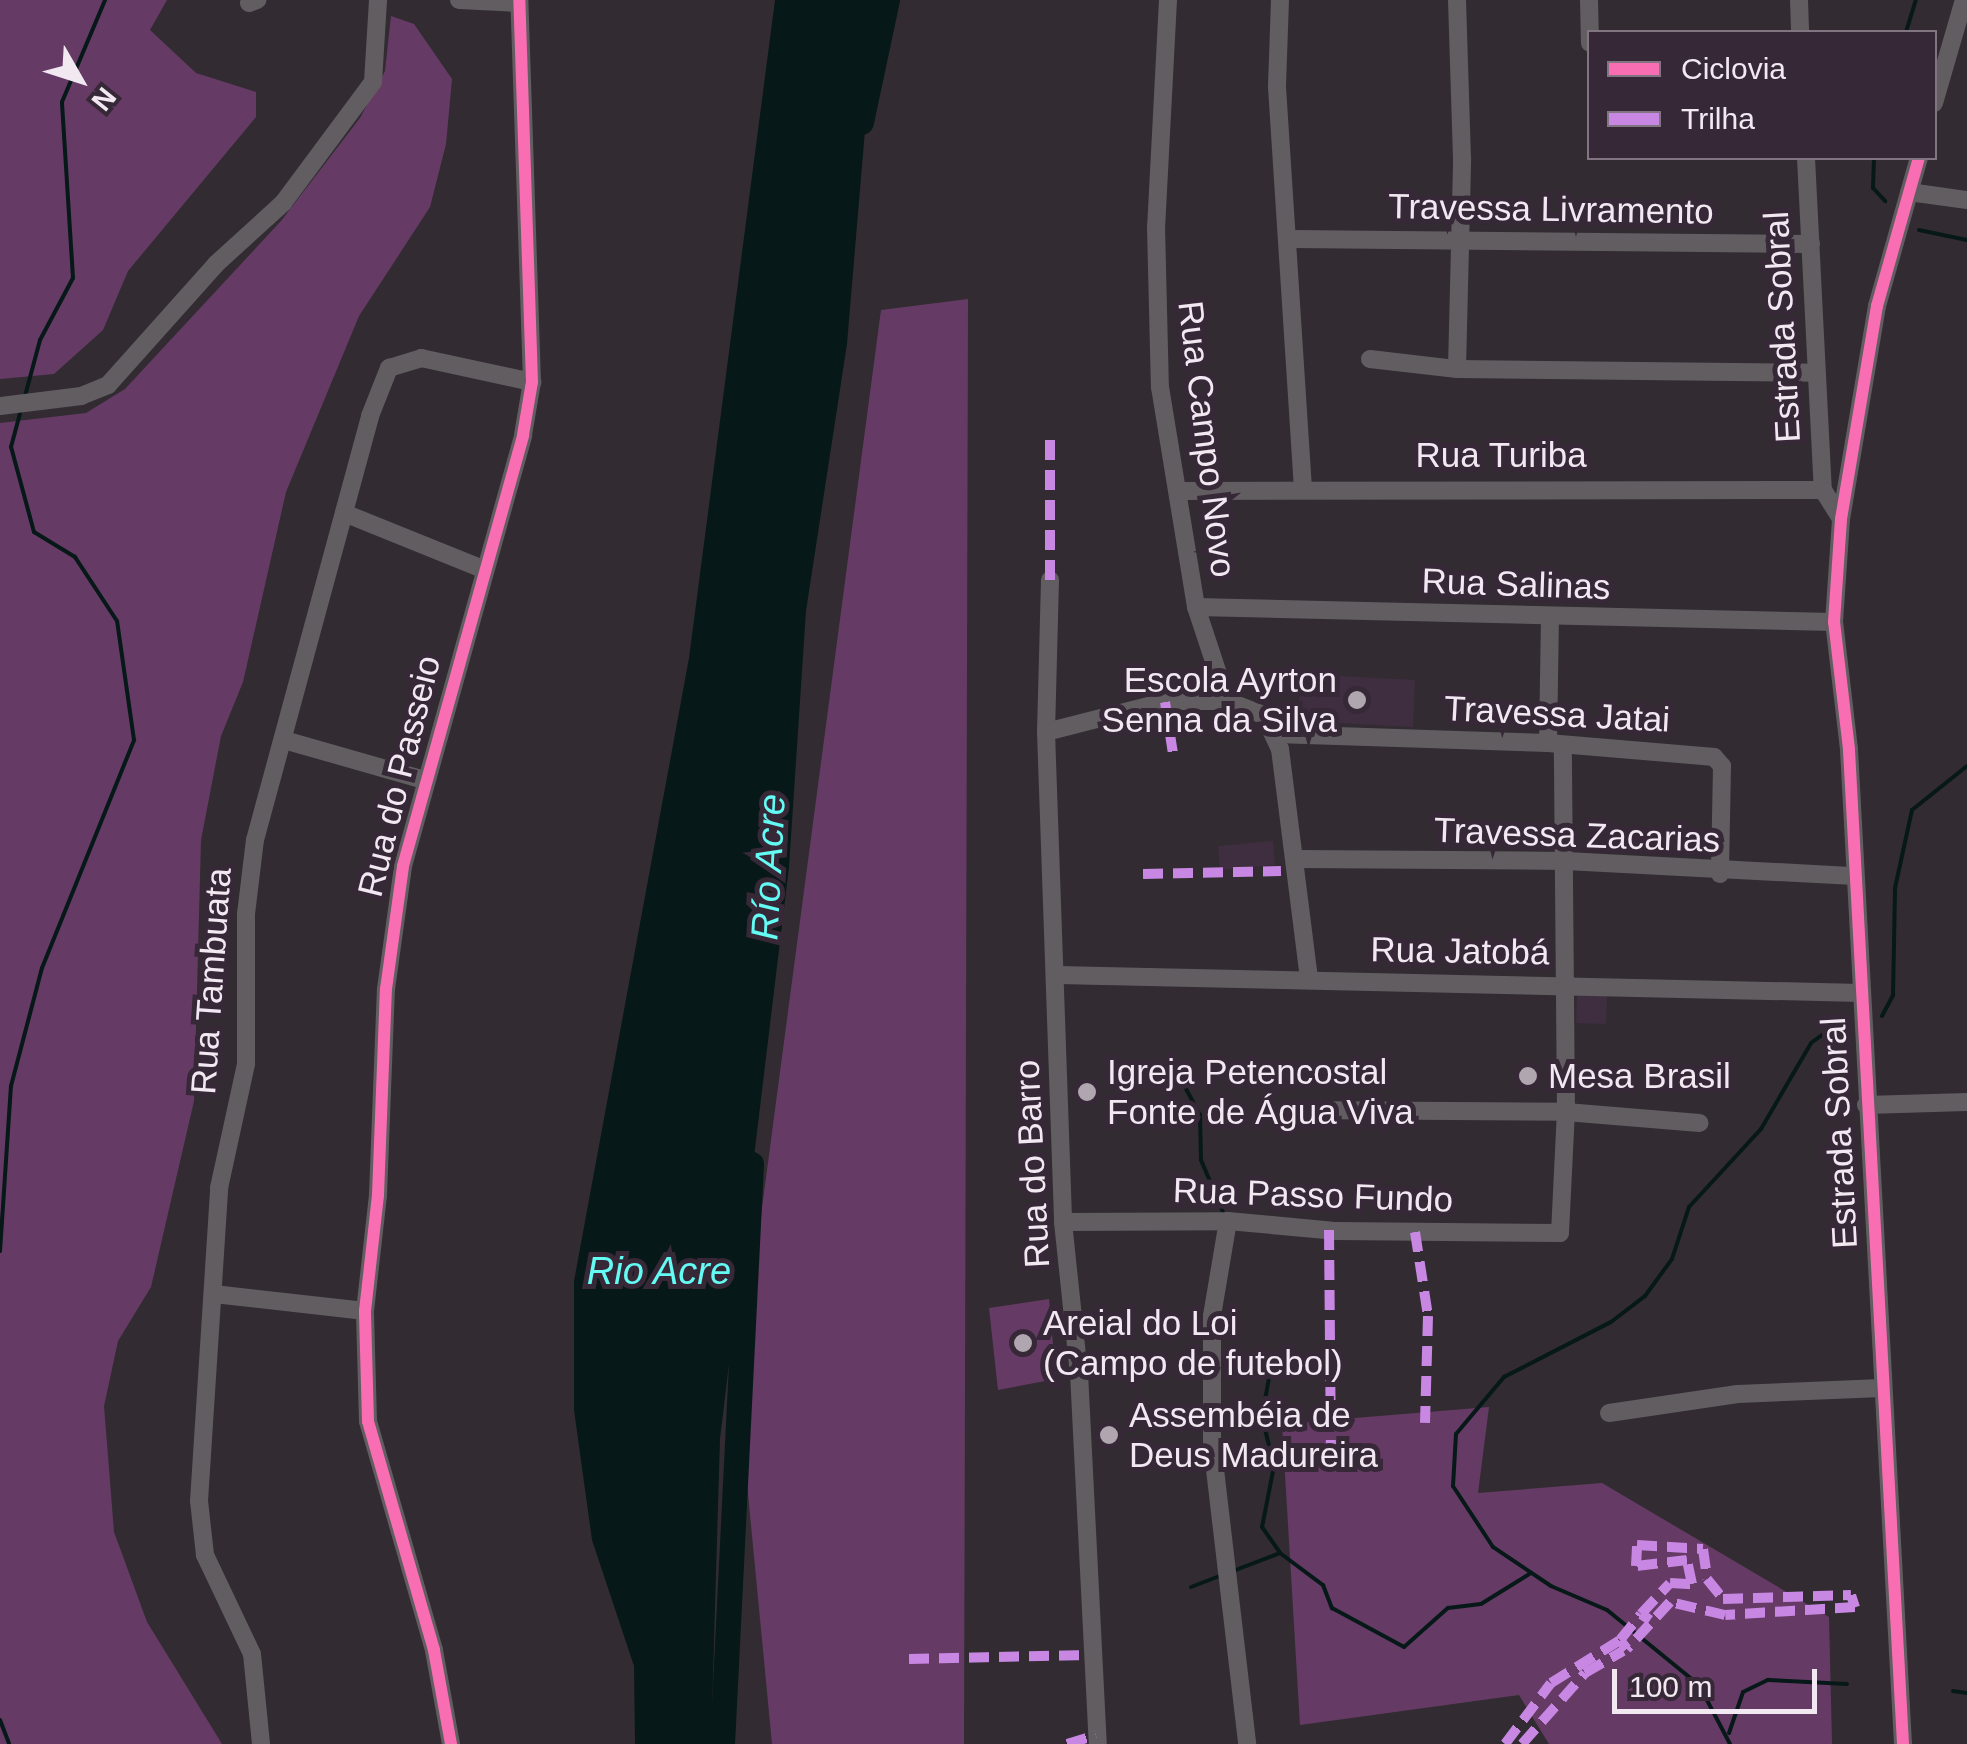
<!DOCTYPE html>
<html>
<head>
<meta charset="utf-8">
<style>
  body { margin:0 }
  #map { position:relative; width:1967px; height:1744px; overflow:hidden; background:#322c32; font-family:Arial,sans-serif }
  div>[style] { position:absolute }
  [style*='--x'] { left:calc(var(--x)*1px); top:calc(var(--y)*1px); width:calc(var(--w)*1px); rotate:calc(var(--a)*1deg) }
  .built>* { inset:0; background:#3f2e3f }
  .green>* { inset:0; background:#653b66 }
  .water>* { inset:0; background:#071818 }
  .stream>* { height:4px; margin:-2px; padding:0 2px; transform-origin:2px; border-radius:2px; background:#071818 }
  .river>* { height:25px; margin:-12.5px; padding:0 12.5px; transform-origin:12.5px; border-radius:12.5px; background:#071818 }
  .minor>* { height:18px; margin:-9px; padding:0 9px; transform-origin:9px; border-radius:9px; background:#615d61 }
  .quiet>* { height:10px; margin-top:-5px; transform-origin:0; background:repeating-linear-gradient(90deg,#c787e3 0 20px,transparent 0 30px) }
  .cycleway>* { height:12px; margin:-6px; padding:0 6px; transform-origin:6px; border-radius:6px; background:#f96db3 }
  .dots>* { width:28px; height:28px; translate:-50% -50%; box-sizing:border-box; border:5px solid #362836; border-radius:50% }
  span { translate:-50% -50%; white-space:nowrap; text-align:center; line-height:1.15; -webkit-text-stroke:10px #362836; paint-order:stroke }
  .street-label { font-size:35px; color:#f2e8f2 }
  .poi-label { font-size:35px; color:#f2e8f2 }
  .right { translate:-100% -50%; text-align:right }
  .left { translate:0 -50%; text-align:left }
  .water-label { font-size:38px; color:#63fbf4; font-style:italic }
  .legend { position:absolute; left:1587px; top:30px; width:350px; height:130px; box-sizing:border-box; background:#362836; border:2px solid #817581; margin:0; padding:12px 18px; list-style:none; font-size:30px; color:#f2e8f2 }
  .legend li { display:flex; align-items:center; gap:20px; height:50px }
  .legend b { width:50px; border:2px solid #817581 }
  .north { position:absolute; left:30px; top:30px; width:100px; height:100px; -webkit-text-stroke:8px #362836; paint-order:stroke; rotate:129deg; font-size:28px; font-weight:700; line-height:40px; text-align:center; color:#f2e8f2 }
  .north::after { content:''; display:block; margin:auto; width:35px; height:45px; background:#f2e8f2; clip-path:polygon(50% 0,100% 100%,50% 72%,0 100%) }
  .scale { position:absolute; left:1612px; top:1669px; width:205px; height:45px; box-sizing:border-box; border:5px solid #f2e8f2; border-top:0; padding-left:12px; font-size:30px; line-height:35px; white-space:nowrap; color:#f2e8f2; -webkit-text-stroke:8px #362836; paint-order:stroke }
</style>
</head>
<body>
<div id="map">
  <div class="built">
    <div style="clip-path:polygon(1301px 674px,1415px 680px,1413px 727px,1298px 721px)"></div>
    <div style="clip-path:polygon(1273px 841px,1275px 865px,1220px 870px,1218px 846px)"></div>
    <div style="clip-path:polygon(1577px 995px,1607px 996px,1606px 1024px,1576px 1023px)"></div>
  </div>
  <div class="green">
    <div style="clip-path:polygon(0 0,167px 0,150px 30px,196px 73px,256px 92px,256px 117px,128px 271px,103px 330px,54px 374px,0 379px)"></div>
    <div style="clip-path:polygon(391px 16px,414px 24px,452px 79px,446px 144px,430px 207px,359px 316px,286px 492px,243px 682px,221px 736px,201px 840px,194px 1101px,151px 1287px,118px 1341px,104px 1406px,114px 1532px,147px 1622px,222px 1744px,0 1744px,0 423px,86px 413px,125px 389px,281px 221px,360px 118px,385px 71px)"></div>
    <div style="clip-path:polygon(968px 299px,964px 1744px,772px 1744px,738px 1389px,881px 310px)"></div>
    <div style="clip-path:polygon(1049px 1299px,1056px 1379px,998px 1390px,989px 1308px)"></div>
    <div style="clip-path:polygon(1489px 1407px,1478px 1493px,1602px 1483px,1829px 1617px,1832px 1744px,1549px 1744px,1519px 1695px,1300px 1725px,1282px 1424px)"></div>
  </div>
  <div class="water">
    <div style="clip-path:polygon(775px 0,876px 0,847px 344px,806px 611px,789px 867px,720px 1439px,711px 1744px,635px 1744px,634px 1666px,592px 1540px,574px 1410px,574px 1281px,689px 658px)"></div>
  </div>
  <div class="stream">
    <div style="--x:1906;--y:32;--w:34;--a:-73"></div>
    <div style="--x:1874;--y:158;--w:30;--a:92"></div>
    <div style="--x:1873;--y:188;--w:18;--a:47"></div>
    <div style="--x:1919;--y:230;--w:49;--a:11.8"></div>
    <div style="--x:25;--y:396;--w:58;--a:-75"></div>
    <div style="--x:40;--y:340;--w:70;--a:-62"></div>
    <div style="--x:73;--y:278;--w:176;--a:-93.6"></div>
    <div style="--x:62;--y:102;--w:111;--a:-67.1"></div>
    <div style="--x:1882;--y:1016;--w:24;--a:-62"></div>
    <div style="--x:1893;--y:995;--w:107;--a:-88.9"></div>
    <div style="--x:1895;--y:888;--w:80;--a:-77.7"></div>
    <div style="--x:1912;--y:810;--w:70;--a:-38.7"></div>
    <div style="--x:1185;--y:1087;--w:32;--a:62"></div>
    <div style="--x:1200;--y:1115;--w:45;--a:88.7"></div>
    <div style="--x:1201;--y:1160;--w:56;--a:67.1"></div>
    <div style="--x:0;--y:1251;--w:165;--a:-86.2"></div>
    <div style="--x:11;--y:1086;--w:122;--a:-75.3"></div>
    <div style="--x:42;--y:968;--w:246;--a:-68"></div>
    <div style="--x:134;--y:740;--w:120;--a:-98.1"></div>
    <div style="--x:117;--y:621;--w:77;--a:-123.3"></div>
    <div style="--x:75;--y:557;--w:48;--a:-148.6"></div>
    <div style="--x:34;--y:532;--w:88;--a:-105.1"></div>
    <div style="--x:11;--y:447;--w:38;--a:-75"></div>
    <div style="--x:1272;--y:1361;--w:57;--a:100.1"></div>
    <div style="--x:1262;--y:1417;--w:50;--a:76.2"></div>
    <div style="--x:1274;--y:1466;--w:62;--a:101.1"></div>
    <div style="--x:1262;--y:1527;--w:32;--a:55"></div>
    <div style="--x:1280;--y:1553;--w:54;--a:36.7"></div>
    <div style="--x:1323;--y:1585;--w:25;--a:69"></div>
    <div style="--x:1332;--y:1608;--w:82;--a:28.4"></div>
    <div style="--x:1404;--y:1647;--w:59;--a:-41.6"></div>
    <div style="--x:1448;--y:1608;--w:33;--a:-7"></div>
    <div style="--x:1481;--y:1604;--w:59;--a:-31.8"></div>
    <div style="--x:1233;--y:1571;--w:50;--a:-21"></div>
    <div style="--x:1191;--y:1587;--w:30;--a:-21"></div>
    <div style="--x:1953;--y:1691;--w:14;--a:8"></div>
    <div style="--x:0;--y:1720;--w:26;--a:69"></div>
    <div style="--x:1729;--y:1733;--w:43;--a:-71.1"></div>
    <div style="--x:1743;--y:1692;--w:28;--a:-26"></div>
    <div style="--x:1768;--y:1680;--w:79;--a:2.9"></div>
    <div style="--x:1730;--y:1744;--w:67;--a:-117.7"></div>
    <div style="--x:1699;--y:1685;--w:119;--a:-140.8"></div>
    <div style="--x:1607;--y:1610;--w:61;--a:-156.8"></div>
    <div style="--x:1551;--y:1586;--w:70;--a:-146.1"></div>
    <div style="--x:1493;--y:1547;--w:73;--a:-123.3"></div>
    <div style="--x:1453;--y:1486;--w:52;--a:-86.7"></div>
    <div style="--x:1456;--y:1434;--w:75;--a:-49.9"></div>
    <div style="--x:1504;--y:1377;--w:120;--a:-27.2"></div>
    <div style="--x:1611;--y:1322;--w:43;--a:-37.4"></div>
    <div style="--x:1645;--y:1296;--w:46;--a:-53.9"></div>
    <div style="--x:1672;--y:1259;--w:55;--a:-71.9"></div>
    <div style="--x:1689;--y:1207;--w:106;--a:-47.3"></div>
    <div style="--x:1761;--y:1129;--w:99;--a:-59.8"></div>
    <div style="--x:1811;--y:1043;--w:32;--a:-36"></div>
  </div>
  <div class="river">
    <div style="--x:861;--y:122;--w:125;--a:-78"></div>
    <div style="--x:722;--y:1744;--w:581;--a:-87.14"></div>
  </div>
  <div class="minor">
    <div style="--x:459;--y:0;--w:59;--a:2.9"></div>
    <div style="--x:1168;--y:0;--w:227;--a:93"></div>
    <div style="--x:1156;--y:227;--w:160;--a:88.6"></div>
    <div style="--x:1160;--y:387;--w:223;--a:80.7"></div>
    <div style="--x:1196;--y:607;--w:99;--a:71.7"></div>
    <div style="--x:1280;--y:0;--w:87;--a:92"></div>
    <div style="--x:1277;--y:87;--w:404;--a:86.3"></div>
    <div style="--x:1589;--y:0;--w:43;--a:88.7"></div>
    <div style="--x:1799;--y:0;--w:32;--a:88"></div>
    <div style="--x:249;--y:3;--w:9;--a:-21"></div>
    <div style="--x:1934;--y:103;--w:107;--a:-73.8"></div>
    <div style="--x:1806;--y:158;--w:332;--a:87.1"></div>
    <div style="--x:1823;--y:490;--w:34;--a:58"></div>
    <div style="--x:1909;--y:192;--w:59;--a:7.9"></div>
    <div style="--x:1291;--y:239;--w:520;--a:0.55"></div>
    <div style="--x:1370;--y:359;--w:88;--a:6.6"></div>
    <div style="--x:1457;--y:369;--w:358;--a:0.6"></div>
    <div style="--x:1457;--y:369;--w:210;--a:-88.6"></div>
    <div style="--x:1462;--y:159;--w:159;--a:-91.8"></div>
    <div style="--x:0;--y:406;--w:82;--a:-7"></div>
    <div style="--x:81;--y:396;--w:29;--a:-22"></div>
    <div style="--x:108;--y:385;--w:162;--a:-48.2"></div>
    <div style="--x:216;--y:264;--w:91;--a:-42.3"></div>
    <div style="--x:283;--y:203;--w:151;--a:-53.4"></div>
    <div style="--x:373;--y:82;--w:82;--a:-86.5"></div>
    <div style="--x:1178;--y:491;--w:645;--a:-0.09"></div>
    <div style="--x:344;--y:513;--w:152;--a:22"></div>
    <div style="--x:1050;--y:580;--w:152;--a:91.5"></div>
    <div style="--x:1046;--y:732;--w:490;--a:88"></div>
    <div style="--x:1063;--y:1222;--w:152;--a:84"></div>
    <div style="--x:1079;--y:1373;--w:371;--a:87.1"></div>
    <div style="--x:1196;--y:607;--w:638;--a:1.35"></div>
    <div style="--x:1046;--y:732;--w:126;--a:-14.3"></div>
    <div style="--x:1168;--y:701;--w:59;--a:0"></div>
    <div style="--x:1227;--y:701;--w:40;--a:21"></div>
    <div style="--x:1264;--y:715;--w:38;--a:65"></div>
    <div style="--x:1280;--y:749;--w:233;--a:82.8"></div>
    <div style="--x:1276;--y:734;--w:272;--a:1.9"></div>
    <div style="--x:1548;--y:743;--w:167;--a:4.8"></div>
    <div style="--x:1714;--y:757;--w:12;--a:48"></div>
    <div style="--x:1722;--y:766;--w:108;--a:91.1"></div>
    <div style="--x:284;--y:740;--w:146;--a:15.9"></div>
    <div style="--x:1548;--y:743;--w:126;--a:-89.1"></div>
    <div style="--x:1297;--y:859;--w:269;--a:0.4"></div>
    <div style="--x:1566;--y:861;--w:289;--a:3"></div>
    <div style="--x:1058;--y:975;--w:803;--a:1.28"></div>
    <div style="--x:1866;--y:1105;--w:101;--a:-1.7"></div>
    <div style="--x:1299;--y:1110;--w:267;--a:0.4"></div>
    <div style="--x:1566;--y:1112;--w:134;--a:4.7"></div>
    <div style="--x:1228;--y:1221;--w:96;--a:99.6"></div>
    <div style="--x:1212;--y:1316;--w:128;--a:90"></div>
    <div style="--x:1212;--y:1444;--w:302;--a:83.3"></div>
    <div style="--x:1063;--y:1222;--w:165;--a:-0.3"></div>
    <div style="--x:1228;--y:1221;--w:107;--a:5.3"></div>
    <div style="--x:1335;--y:1231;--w:225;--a:0.5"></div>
    <div style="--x:1560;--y:1233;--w:121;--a:-87.2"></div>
    <div style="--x:1566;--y:1112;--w:367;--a:-90.5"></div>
    <div style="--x:214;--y:1294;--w:152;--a:6.4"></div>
    <div style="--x:1609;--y:1413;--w:130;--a:-8.4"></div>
    <div style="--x:1738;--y:1394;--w:144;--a:-2.4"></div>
    <div style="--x:261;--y:1744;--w:90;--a:-95.7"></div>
    <div style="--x:252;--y:1654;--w:110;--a:-115.4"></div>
    <div style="--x:205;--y:1555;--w:54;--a:-96.3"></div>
    <div style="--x:199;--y:1501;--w:314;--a:-86.3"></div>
    <div style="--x:219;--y:1188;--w:127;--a:-77.7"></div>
    <div style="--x:246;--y:1064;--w:150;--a:-90"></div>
    <div style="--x:246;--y:914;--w:75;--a:-83.1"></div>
    <div style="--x:255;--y:840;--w:439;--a:-74.8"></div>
    <div style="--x:370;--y:416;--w:52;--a:-68.4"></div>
    <div style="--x:389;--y:368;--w:34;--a:-17"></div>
    <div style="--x:421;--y:358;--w:114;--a:12.2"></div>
    <div style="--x:451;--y:1744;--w:96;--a:-100.3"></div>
    <div style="--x:434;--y:1650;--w:238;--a:-106.1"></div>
    <div style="--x:368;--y:1421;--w:110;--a:-91.6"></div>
    <div style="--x:365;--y:1311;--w:117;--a:-83.6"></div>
    <div style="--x:378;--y:1195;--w:206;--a:-87.8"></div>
    <div style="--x:386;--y:989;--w:124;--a:-82.1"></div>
    <div style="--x:403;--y:866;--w:447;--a:-74.4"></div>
    <div style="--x:523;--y:435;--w:54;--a:-80.4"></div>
    <div style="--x:532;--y:382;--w:382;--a:-91.9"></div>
    <div style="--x:1903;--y:1744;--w:996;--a:-93.11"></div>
    <div style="--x:1849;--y:749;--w:128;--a:-96.7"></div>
    <div style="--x:1834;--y:622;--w:103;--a:-86.1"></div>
    <div style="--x:1841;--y:519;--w:216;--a:-80.4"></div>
    <div style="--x:1877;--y:306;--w:154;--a:-74.2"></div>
  </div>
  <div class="quiet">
    <div style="--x:1050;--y:580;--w:143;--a:-90"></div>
    <div style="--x:1165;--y:702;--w:59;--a:81.2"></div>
    <div style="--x:1143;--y:874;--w:138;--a:-1.2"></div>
    <div style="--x:1329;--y:1230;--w:237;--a:89.5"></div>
    <div style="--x:1415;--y:1232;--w:85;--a:81.2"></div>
    <div style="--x:1428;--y:1316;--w:107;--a:91.6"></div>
    <div style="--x:1641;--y:1614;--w:42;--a:-46.9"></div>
    <div style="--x:1670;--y:1583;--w:22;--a:3"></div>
    <div style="--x:1692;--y:1584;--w:25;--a:-102"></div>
    <div style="--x:1687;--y:1560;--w:51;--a:173.3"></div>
    <div style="--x:1636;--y:1566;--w:21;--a:-87"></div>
    <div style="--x:1637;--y:1545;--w:66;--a:3.5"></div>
    <div style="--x:1703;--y:1549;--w:30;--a:82"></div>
    <div style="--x:1707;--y:1579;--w:26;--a:51"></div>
    <div style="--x:1723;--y:1599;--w:128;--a:-1.8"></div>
    <div style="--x:1851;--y:1595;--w:13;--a:72"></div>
    <div style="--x:1855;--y:1607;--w:130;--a:176.5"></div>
    <div style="--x:1725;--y:1615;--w:57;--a:-166.7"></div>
    <div style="--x:1670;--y:1602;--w:64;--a:132.5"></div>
    <div style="--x:1627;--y:1649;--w:11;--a:-128"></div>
    <div style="--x:1620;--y:1640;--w:33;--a:-51"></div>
    <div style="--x:1641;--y:1614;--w:11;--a:34"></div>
    <div style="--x:909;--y:1659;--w:180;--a:-1.3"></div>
    <div style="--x:1067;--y:1744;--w:30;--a:-17"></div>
    <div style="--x:1505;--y:1744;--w:76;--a:-53"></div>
    <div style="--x:1551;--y:1683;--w:81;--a:-31.9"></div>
    <div style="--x:1522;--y:1744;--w:95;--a:-48.4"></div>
    <div style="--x:1585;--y:1673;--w:44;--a:-30.1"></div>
  </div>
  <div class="cycleway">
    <div style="--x:451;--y:1744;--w:96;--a:-100.3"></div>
    <div style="--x:434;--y:1650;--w:238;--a:-106.1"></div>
    <div style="--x:368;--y:1421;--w:110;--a:-91.6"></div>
    <div style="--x:365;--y:1311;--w:117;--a:-83.6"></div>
    <div style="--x:378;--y:1195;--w:206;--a:-87.8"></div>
    <div style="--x:386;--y:989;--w:124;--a:-82.1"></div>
    <div style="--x:403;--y:866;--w:447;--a:-74.4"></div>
    <div style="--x:523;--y:435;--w:54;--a:-80.4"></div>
    <div style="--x:532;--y:382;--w:382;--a:-91.9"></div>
    <div style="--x:1903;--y:1744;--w:996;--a:-93.11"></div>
    <div style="--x:1849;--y:749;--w:128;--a:-96.7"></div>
    <div style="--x:1834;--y:622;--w:103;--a:-86.1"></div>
    <div style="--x:1841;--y:519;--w:216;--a:-80.4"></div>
    <div style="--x:1877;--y:306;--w:154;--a:-74.2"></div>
  </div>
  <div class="dots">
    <div style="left:1357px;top:700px;background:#afa6af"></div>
    <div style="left:1528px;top:1076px;background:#afa6af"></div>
    <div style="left:1087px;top:1092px;background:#afa6af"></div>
    <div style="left:1023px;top:1343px;background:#afa6af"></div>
    <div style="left:1109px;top:1435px;background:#afa6af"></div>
  </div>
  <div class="street-label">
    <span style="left:1551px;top:209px;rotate:1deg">Travessa Livramento</span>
    <span style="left:1782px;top:327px;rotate:-93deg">Estrada Sobral</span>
    <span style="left:1207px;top:439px;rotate:83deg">Rua Campo Novo</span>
    <span style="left:1501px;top:455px">Rua Turiba</span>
    <span style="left:1516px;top:584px;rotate:2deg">Rua Salinas</span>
    <span style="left:1557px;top:714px;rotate:3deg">Travessa Jatai</span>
    <span style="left:399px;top:776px;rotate:-76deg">Rua do Passeio</span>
    <span style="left:1577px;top:835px;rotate:2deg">Travessa Zacarias</span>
    <span style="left:1460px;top:951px;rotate:1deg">Rua Jatobá</span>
    <span style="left:211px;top:981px;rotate:-86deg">Rua Tambuata</span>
    <span style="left:1839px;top:1133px;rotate:-93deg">Estrada Sobral</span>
    <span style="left:1032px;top:1164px;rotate:-93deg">Rua do Barro</span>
    <span style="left:1313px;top:1195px;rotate:2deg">Rua Passo Fundo</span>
  </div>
  <div class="poi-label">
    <span class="right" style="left:1337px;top:700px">Escola Ayrton<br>Senna da Silva</span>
    <span class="left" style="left:1107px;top:1092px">Igreja Petencostal<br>Fonte de Água Viva</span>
    <span class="left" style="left:1548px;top:1076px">Mesa Brasil</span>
    <span class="left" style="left:1043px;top:1343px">Areial do Loi<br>(Campo de futebol)</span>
    <span class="left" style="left:1129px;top:1435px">Assembéia de<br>Deus Madureira</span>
  </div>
  <div class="water-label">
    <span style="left:769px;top:867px;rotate:-87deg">Río Acre</span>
    <span style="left:659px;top:1272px">Rio Acre</span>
  </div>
  <ul class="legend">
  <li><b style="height:12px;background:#f96db3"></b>Ciclovia</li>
  <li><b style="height:12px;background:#c787e3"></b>Trilha</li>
  </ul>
  <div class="north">N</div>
  <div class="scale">100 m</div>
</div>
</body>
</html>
